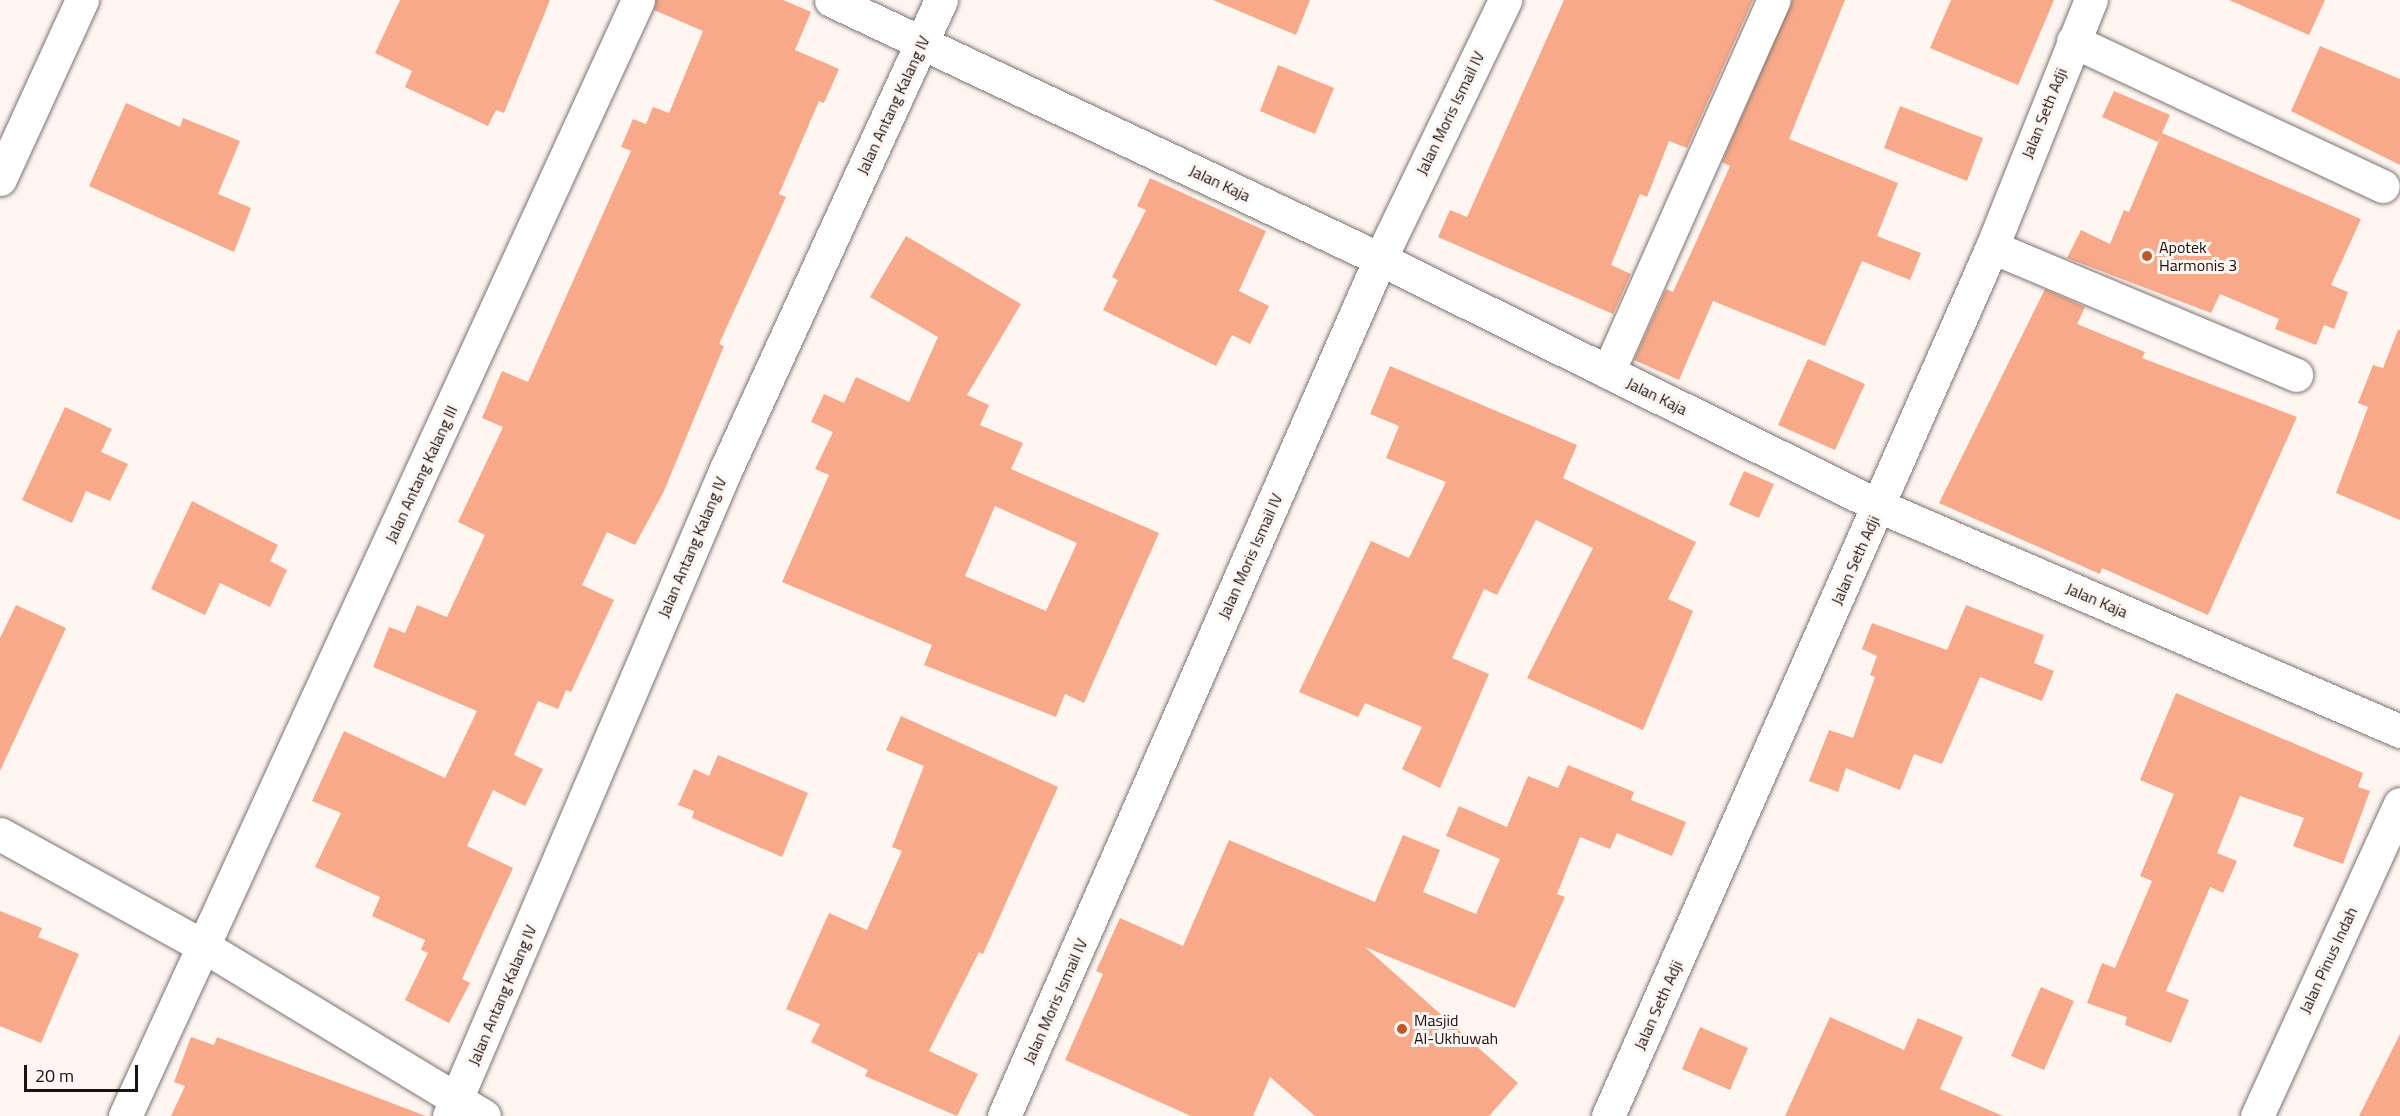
<!DOCTYPE html>
<html>
<head>
<meta charset="utf-8">
<style>
  body { margin:0 }
  #map { position:relative; width:2400px; height:1116px; overflow:hidden; background:#fff5f1; font-family:"Titillium Web",sans-serif }
  div>[style] { position:absolute }
  [style*='--x'] { left:calc(var(--x)*1px); top:calc(var(--y)*1px); width:calc(var(--w)*1px); rotate:calc(var(--a)*1deg) }
  .building>* { inset:0; background:#f7a989 }
  .roads { filter:drop-shadow(0 0 2px #7e736f) drop-shadow(0 0 2px #7e736f) }
  .minor>* { height:33px; margin:-16.5px; padding:0 16.5px; transform-origin:16.5px; border-radius:16.5px; background:#fff }
  .dots>* { width:16px; height:16px; translate:-50% -50%; box-sizing:border-box; border:3px solid #fff5f1; border-radius:50% }
  span { translate:-50% -50%; white-space:nowrap; text-align:center; line-height:1.15; -webkit-text-stroke:6px #fff5f1; paint-order:stroke }
  .street-label { font-size:16px; color:#171311 }
  .poi-label { font-size:16px; color:#171311 }
  .left { translate:0 -50%; text-align:left }
  .scale { position:absolute; left:24px; top:1065px; width:114px; height:27px; box-sizing:border-box; border:3px solid #171311; border-top:0; padding-left:8px; font-size:18px; line-height:21px; white-space:nowrap; color:#171311; -webkit-text-stroke:4px #fff5f1; paint-order:stroke }
</style>
</head>
<body>
<div id="map">
  <div class="building">
    <div style="clip-path:polygon(400px 0,550px 0,504px 113px,496px 110px,488px 126px,405px 87px,412px 71px,375px 53px)"></div>
    <div style="clip-path:polygon(656px 0,783px 0,811px 12px,795px 50px,839px 69px,824px 103px,819px 101px,779px 194px,786px 197px,719px 344px,724px 346px,664px 491px,635px 545px,607px 532px,582px 585px,614px 600px,571px 692px,566px 690px,558px 709px,538px 701px,514px 755px,543px 769px,525px 806px,493px 790px,467px 846px,513px 868px,462px 979px,470px 983px,449px 1023px,405px 1000px,428px 953px,421px 950px,425px 940px,372px 916px,380px 897px,315px 867px,341px 813px,312px 801px,344px 731px,445px 778px,477px 711px,373px 667px,389px 627px,405px 633px,417px 605px,447px 617px,485px 535px,458px 522px,503px 427px,482px 418px,502px 371px,528px 382px,631px 151px,621px 147px,633px 119px,646px 124px,653px 107px,669px 113px,703px 31px,654px 10px)"></div>
    <div style="clip-path:polygon(1213px 0,1310px 0,1296px 35px)"></div>
    <div style="clip-path:polygon(1564px 0,1753px 0,1687px 148px,1669px 141px,1647px 197px,1640px 194px,1611px 265px,1631px 274px,1613px 314px,1438px 237px,1450px 210px,1467px 217px)"></div>
    <div style="clip-path:polygon(1792px 0,1845px 0,1789px 139px,1898px 183px,1877px 236px,1921px 253px,1910px 280px,1862px 261px,1825px 346px,1713px 301px,1679px 380px,1634px 360px,1666px 289px,1673px 292px,1696px 242px,1730px 166px,1722px 162px)"></div>
    <div style="clip-path:polygon(1951px 0,2054px 0,2018px 85px,1930px 48px)"></div>
    <div style="clip-path:polygon(2229px 0,2325px 0,2309px 35px)"></div>
    <div style="clip-path:polygon(2320px 46px,2400px 79px,2400px 165px,2291px 111px)"></div>
    <div style="clip-path:polygon(1278px 65px,1334px 88px,1315px 134px,1260px 111px)"></div>
    <div style="clip-path:polygon(2114px 91px,2170px 115px,2162px 133px,2361px 219px,2331px 285px,2348px 292px,2334px 329px,2324px 325px,2316px 345px,2275px 329px,2279px 319px,2220px 294px,2211px 313px,2067px 258px,2081px 230px,2110px 244px,2124px 210px,2129px 212px,2162px 134px,2158px 142px,2102px 117px)"></div>
    <div style="clip-path:polygon(126px 103px,180px 127px,183px 118px,240px 141px,218px 194px,251px 208px,234px 252px,89px 186px)"></div>
    <div style="clip-path:polygon(1900px 106px,1983px 138px,1967px 181px,1884px 148px)"></div>
    <div style="clip-path:polygon(1150px 178px,1266px 231px,1239px 291px,1269px 306px,1250px 344px,1232px 335px,1216px 366px,1103px 310px,1118px 280px,1112px 277px,1146px 210px,1137px 206px)"></div>
    <div style="clip-path:polygon(evenodd,906px 236px,1021px 304px,967px 395px,989px 405px,980px 425px,1023px 443px,1011px 469px,1159px 533px,1084px 703px,1065px 694px,1056px 717px,924px 665px,932px 645px,782px 582px,829px 475px,815px 469px,833px 432px,811px 422px,824px 394px,844px 403px,856px 377px,909px 402px,938px 337px,870px 297px,906px 236px,995px 506px,1077px 543px,1046px 611px,965px 576px,995px 506px)"></div>
    <div style="clip-path:polygon(2045px 289px,2085px 307px,2077px 324px,2145px 352px,2142px 358px,2297px 417px,2208px 615px,2102px 568px,2100px 574px,1939px 503px)"></div>
    <div style="clip-path:polygon(2398px 330px,2400px 330px,2400px 520px,2336px 493px,2368px 407px,2358px 403px,2373px 365px,2383px 368px)"></div>
    <div style="clip-path:polygon(1808px 359px,1865px 384px,1835px 450px,1778px 425px)"></div>
    <div style="clip-path:polygon(1390px 366px,1577px 445px,1563px 478px,1696px 542px,1668px 599px,1693px 611px,1643px 730px,1527px 678px,1593px 548px,1536px 520px,1497px 595px,1484px 589px,1452px 658px,1489px 674px,1440px 788px,1402px 769px,1422px 727px,1365px 703px,1358px 717px,1299px 692px,1371px 541px,1409px 558px,1446px 482px,1386px 458px,1399px 426px,1370px 414px)"></div>
    <div style="clip-path:polygon(65px 407px,112px 429px,101px 452px,128px 464px,110px 501px,86px 491px,72px 523px,22px 500px)"></div>
    <div style="clip-path:polygon(1744px 471px,1774px 484px,1759px 518px,1729px 505px)"></div>
    <div style="clip-path:polygon(192px 501px,278px 545px,270px 561px,287px 570px,270px 607px,220px 583px,205px 615px,151px 589px)"></div>
    <div style="clip-path:polygon(16px 605px,66px 628px,0 771px,0 638px)"></div>
    <div style="clip-path:polygon(1966px 605px,2044px 635px,2034px 663px,2054px 671px,2042px 701px,1980px 677px,1942px 764px,1914px 754px,1900px 790px,1846px 768px,1838px 792px,1809px 781px,1829px 730px,1853px 738px,1875px 677px,1870px 675px,1877px 656px,1862px 649px,1872px 623px,1947px 650px)"></div>
    <div style="clip-path:polygon(2176px 693px,2363px 773px,2358px 787px,2370px 791px,2343px 864px,2293px 846px,2304px 818px,2240px 796px,2217px 853px,2237px 861px,2223px 893px,2210px 887px,2166px 991px,2189px 1000px,2171px 1043px,2125px 1025px,2127px 1017px,2087px 1003px,2102px 963px,2115px 968px,2152px 881px,2140px 876px,2174px 794px,2140px 780px)"></div>
    <div style="clip-path:polygon(901px 716px,1058px 787px,983px 954px,979px 952px,929px 1051px,978px 1074px,957px 1116px,865px 1076px,868px 1070px,811px 1042px,820px 1024px,786px 1009px,829px 913px,867px 930px,902px 851px,892px 847px,924px 766px,886px 750px)"></div>
    <div style="clip-path:polygon(718px 755px,808px 793px,782px 857px,692px 818px,694px 811px,678px 805px,694px 769px,709px 776px)"></div>
    <div style="clip-path:polygon(1568px 765px,1634px 792px,1631px 800px,1686px 822px,1672px 856px,1617px 833px,1610px 849px,1580px 837px,1557px 894px,1565px 897px,1515px 1008px,1365px 947px,1518px 1083px,1489px 1116px,1315px 1116px,1270px 1077px,1253px 1116px,1191px 1116px,1065px 1060px,1103px 974px,1096px 971px,1120px 918px,1183px 946px,1229px 840px,1375px 902px,1403px 835px,1440px 850px,1423px 892px,1476px 914px,1500px 859px,1446px 836px,1459px 806px,1507px 827px,1528px 776px,1558px 788px)"></div>
    <div style="clip-path:polygon(0 911px,42px 928px,38px 937px,79px 954px,41px 1043px,0 1026px)"></div>
    <div style="clip-path:polygon(2041px 987px,2074px 1001px,2044px 1070px,2011px 1056px)"></div>
    <div style="clip-path:polygon(1830px 1017px,1904px 1050px,1918px 1018px,1963px 1037px,1940px 1089px,2003px 1116px,1785px 1116px)"></div>
    <div style="clip-path:polygon(1700px 1027px,1748px 1048px,1730px 1090px,1682px 1069px)"></div>
    <div style="clip-path:polygon(2400px 1034px,2400px 1116px,2359px 1116px)"></div>
    <div style="clip-path:polygon(191px 1037px,214px 1045px,217px 1037px,426px 1116px,171px 1116px,185px 1086px,174px 1082px)"></div>
  </div>
  <div class="roads">
    <div class="minor">
      <div style="--x:831;--y:0;--w:607;--a:25.26"></div>
      <div style="--x:1380;--y:259;--w:557;--a:26.33"></div>
      <div style="--x:1879;--y:506;--w:568;--a:23.36"></div>
      <div style="--x:2073;--y:41;--w:342;--a:25.1"></div>
      <div style="--x:0;--y:179;--w:197;--a:-65.4"></div>
      <div style="--x:1992;--y:247;--w:330;--a:22.8"></div>
      <div style="--x:1608;--y:372;--w:407;--a:-66"></div>
      <div style="--x:0;--y:834;--w:234;--a:28.9"></div>
      <div style="--x:205;--y:947;--w:326;--a:31.2"></div>
      <div style="--x:125;--y:1116;--w:1228;--a:-65.31"></div>
      <div style="--x:449;--y:1116;--w:702;--a:-66.83"></div>
      <div style="--x:725;--y:471;--w:518;--a:-65.36"></div>
      <div style="--x:1004;--y:1116;--w:936;--a:-66.31"></div>
      <div style="--x:1380;--y:259;--w:288;--a:-64.2"></div>
      <div style="--x:1608;--y:1116;--w:950;--a:-66.16"></div>
      <div style="--x:1992;--y:247;--w:266;--a:-68.2"></div>
      <div style="--x:2257;--y:1116;--w:343;--a:-65.4"></div>
    </div>
  </div>
  <div class="dots">
    <div style="left:2147px;top:256px;background:#be582b"></div>
    <div style="left:1402px;top:1029px;background:#be582b"></div>
  </div>
  <div class="street-label">
    <span style="left:893px;top:105px;rotate:-65deg">Jalan Antang Kalang IV</span>
    <span style="left:1450px;top:113px;rotate:-64deg">Jalan Moris Ismail IV</span>
    <span style="left:2044px;top:113px;rotate:-68deg">Jalan Seth Adji</span>
    <span style="left:1220px;top:183px;rotate:25deg">Jalan Kaja</span>
    <span style="left:1657px;top:396px;rotate:26deg">Jalan Kaja</span>
    <span style="left:421px;top:474px;rotate:-65deg">Jalan Antang Kalang III</span>
    <span style="left:692px;top:547px;rotate:-67deg">Jalan Antang Kalang IV</span>
    <span style="left:1250px;top:556px;rotate:-66deg">Jalan Moris Ismail IV</span>
    <span style="left:1855px;top:560px;rotate:-66deg">Jalan Seth Adji</span>
    <span style="left:2097px;top:600px;rotate:23deg">Jalan Kaja</span>
    <span style="left:2328px;top:960px;rotate:-65deg">Jalan Pinus Indah</span>
    <span style="left:502px;top:995px;rotate:-67deg">Jalan Antang Kalang IV</span>
    <span style="left:1055px;top:1001px;rotate:-66deg">Jalan Moris Ismail IV</span>
    <span style="left:1658px;top:1005px;rotate:-66deg">Jalan Seth Adji</span>
  </div>
  <div class="poi-label">
    <span class="left" style="left:2159px;top:256px">Apotek<br>Harmonis 3</span>
    <span class="left" style="left:1414px;top:1029px">Masjid<br>Al-Ukhuwah</span>
  </div>
  <div class="scale">20 m</div>
</div>
</body>
</html>
